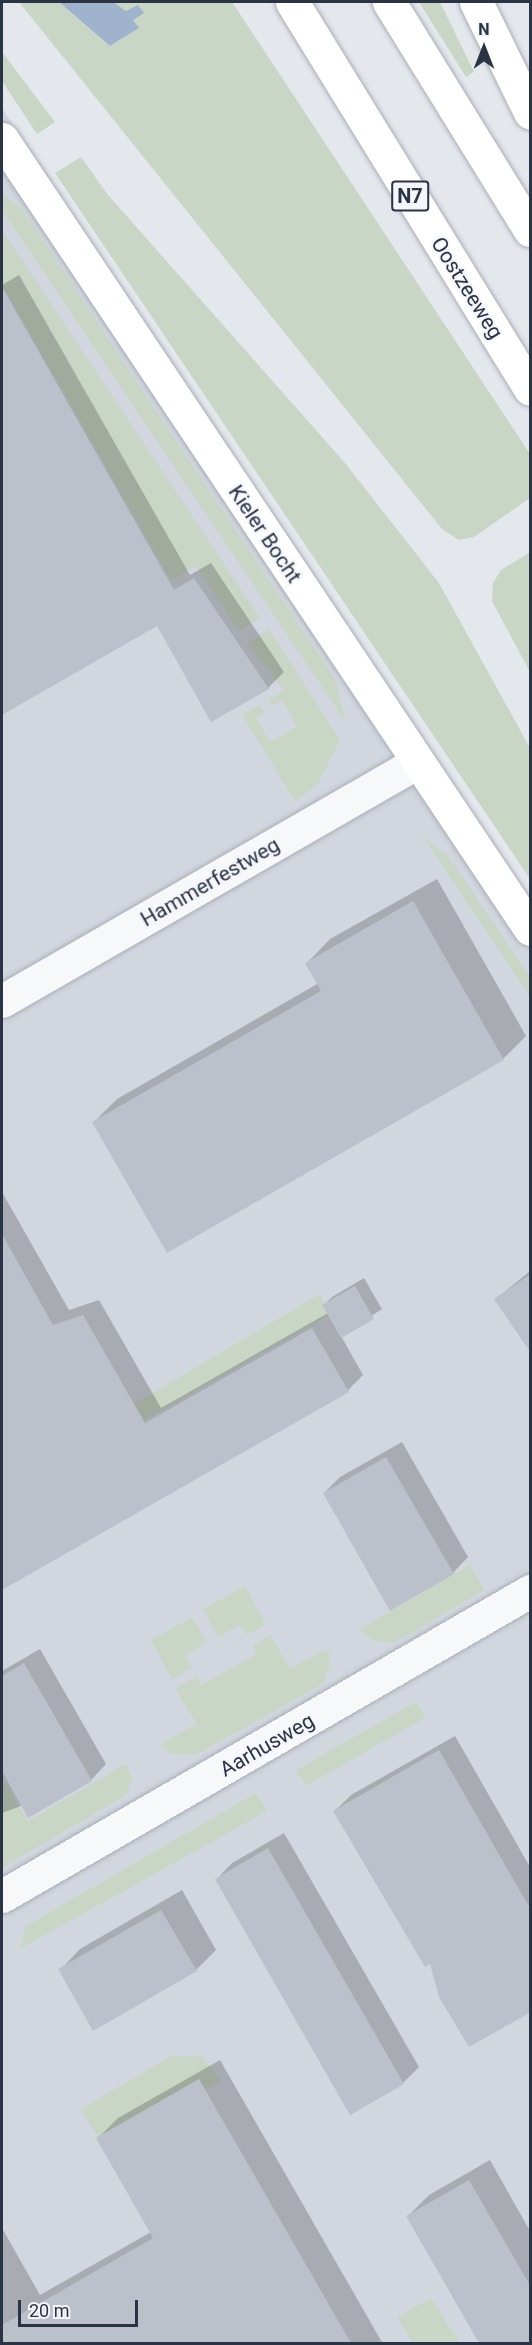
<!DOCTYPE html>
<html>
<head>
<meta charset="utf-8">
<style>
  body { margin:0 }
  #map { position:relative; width:532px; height:2345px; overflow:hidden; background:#e4e7ec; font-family:Roboto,sans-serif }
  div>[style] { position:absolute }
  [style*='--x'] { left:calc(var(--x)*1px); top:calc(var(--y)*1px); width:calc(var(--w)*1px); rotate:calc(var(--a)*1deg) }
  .built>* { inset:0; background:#d2d6de }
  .green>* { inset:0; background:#c9d6c5 }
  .water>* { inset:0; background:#9fb4cc }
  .shadow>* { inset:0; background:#0003 }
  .building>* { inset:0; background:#bbc0ca }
  .roads { filter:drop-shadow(0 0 2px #a9aeb7) drop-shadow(0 0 2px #a9aeb7) }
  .street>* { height:33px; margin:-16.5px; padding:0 16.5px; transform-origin:16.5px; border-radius:16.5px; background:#f7f8fa }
  .secondary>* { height:33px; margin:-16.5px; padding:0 16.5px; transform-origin:16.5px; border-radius:16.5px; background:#fff }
  .highway>* { height:33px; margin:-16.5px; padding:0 16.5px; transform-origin:16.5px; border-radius:16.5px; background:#fff }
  span { translate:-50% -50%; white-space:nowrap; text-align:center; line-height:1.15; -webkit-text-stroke:4.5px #f4f6f9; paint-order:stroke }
  .shield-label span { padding:2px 4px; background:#f4f6f9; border:2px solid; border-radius:4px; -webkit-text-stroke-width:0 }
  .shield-label { font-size:20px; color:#2b3445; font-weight:700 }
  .street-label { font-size:21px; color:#2b3445 }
  .frame { position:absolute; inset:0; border:3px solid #2b3445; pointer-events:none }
  .north { position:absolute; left:454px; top:18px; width:60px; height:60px; -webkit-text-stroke:4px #f4f6f9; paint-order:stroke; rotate:0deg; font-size:16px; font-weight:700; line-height:24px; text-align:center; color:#2b3445 }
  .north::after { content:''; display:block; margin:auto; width:21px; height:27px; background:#2b3445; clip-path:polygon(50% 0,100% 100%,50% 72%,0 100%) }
  .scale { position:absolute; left:18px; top:2300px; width:120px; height:27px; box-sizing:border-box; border:3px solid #2b3445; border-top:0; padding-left:8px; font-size:18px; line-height:21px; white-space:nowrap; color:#2b3445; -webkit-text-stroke:4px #f4f6f9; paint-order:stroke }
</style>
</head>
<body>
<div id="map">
  <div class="built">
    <div style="clip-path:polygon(2px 108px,530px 900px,530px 2343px,2px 2343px)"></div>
  </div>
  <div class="green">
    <div style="clip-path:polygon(19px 2px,59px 2px,110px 46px,139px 28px,113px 2px,232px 2px,530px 454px,530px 498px,474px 537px,459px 540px,442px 529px)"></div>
    <div style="clip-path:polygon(419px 2px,440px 2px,474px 72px,466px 77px)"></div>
    <div style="clip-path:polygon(2px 52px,55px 122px,37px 134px,2px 81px)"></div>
    <div style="clip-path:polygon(81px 157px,108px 195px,345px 463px,439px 583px,530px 748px,530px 879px,55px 173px)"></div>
    <div style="clip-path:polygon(2px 193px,23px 210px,336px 681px,345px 721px,2px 210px)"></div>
    <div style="clip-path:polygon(2px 230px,260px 618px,239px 631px,196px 566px,171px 581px,2px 285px)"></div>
    <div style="clip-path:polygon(530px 552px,530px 672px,492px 601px,493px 583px,501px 570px)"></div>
    <div style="clip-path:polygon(269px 629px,340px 740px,318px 784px,295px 801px,242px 715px,260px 705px,264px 713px,257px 718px,270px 742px,297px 727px,282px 700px,272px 706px,268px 700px,284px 690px,247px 644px)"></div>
    <div style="clip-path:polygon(423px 837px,448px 856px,530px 977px,530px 997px)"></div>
    <div style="clip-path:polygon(320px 1294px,331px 1314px,2px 1501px,2px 1482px)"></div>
    <div style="clip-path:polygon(470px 1565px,484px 1590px,394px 1643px,372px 1640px,360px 1629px)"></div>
    <div style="clip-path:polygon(245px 1586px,266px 1625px,247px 1635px,240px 1625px,218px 1637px,203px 1609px)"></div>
    <div style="clip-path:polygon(192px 1617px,207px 1643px,185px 1656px,192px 1668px,172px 1679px,151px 1640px)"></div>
    <div style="clip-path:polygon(271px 1635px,290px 1669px,327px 1648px,330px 1663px,324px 1683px,196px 1755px,170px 1754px,161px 1744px,197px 1724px,175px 1689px,196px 1677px,201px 1685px,257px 1654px,252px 1646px)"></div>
    <div style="clip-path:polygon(416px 1702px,425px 1718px,306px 1786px,296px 1770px)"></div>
    <div style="clip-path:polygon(126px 1764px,133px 1779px,126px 1795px,2px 1868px,2px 1777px,28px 1821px)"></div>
    <div style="clip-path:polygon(256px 1793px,267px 1811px,20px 1949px,26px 1926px)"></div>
    <div style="clip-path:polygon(171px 2056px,202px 2056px,221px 2081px,206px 2090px,199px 2079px,98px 2137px,81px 2109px)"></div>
    <div style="clip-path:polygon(431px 2298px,460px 2343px,413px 2343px,397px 2317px)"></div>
  </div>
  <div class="water">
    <div style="clip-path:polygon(59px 2px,113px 2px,126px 11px,138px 5px,144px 13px,133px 20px,139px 28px,110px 46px)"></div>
  </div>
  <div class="shadow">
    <div style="clip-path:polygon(19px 275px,190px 575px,211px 563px,284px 672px,268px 688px,157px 624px,2px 714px,2px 285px)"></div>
    <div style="clip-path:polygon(437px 879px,526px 1036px,503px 1059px,94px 1122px,117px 1099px,319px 983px,307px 963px,330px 939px)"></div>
    <div style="clip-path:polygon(2px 1192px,69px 1310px,99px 1300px,161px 1408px,328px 1313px,324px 1305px,332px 1297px,364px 1278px,382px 1309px,341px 1336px,363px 1375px,348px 1390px,2px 1588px)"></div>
    <div style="clip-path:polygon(530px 1271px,530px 1350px,496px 1299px)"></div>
    <div style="clip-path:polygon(402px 1442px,468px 1557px,453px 1573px,324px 1493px,340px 1477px)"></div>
    <div style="clip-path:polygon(40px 1649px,106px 1764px,91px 1780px,2px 1813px,2px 1671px)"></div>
    <div style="clip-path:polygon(455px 1736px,530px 1867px,530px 2010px,335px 1811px,351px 1795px)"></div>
    <div style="clip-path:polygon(284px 1833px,419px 2067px,403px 2083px,217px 1879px,232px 1863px)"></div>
    <div style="clip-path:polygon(182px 1890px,216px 1950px,196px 1970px,60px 1970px,80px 1949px)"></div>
    <div style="clip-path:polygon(220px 2060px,383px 2344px,2px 2344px,2px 2228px,40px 2295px,151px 2232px,98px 2138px,118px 2118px)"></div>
    <div style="clip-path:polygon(490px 2160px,530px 2231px,530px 2344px,481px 2344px,408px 2216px,429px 2195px)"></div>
  </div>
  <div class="building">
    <div style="clip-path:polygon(2px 287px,174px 590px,194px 578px,269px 689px,211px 722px,157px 626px,2px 715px)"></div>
    <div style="clip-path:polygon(413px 901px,504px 1060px,167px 1253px,92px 1122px,321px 991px,305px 963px)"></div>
    <div style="clip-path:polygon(2px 1234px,53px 1325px,83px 1315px,145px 1423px,312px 1328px,349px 1392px,2px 1590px)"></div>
    <div style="clip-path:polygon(531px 1274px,531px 1353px,494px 1299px)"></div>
    <div style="clip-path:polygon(355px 1286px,374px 1319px,341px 1338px,322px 1305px)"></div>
    <div style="clip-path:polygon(386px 1457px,454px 1574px,390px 1611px,323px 1493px)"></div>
    <div style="clip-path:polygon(24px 1663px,92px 1781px,28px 1818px,2px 1771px,2px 1676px)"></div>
    <div style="clip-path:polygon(439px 1750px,531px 1910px,531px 2012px,469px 2047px,439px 1997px,430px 1964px,425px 1967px,333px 1811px)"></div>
    <div style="clip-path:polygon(268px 1848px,404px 2084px,350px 2115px,215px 1879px)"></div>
    <div style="clip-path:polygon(161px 1910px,197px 1971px,93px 2031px,58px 1969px)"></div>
    <div style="clip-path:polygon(199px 2079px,351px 2343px,2px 2343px,2px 2325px,153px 2238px,96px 2138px)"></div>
    <div style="clip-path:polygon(469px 2180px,531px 2287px,531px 2343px,479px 2343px,406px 2216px)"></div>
  </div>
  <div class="roads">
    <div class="street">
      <div style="--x:2;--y:1001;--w:479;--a:-29.9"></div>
      <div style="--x:2;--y:1896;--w:610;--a:-30.01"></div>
    </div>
    <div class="secondary">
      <div style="--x:2;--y:139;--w:950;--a:56.24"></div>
    </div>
    <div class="highway">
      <div style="--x:292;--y:2;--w:454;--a:58.4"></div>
      <div style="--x:389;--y:2;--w:268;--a:58.3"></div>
      <div style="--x:476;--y:2;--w:123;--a:63.9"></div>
    </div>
  </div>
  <div class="shield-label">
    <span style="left:410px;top:196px">N7</span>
  </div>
  <div class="street-label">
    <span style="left:467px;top:288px;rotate:58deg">Oostzeeweg</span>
    <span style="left:265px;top:534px;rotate:56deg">Kieler Bocht</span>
    <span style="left:210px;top:882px;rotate:-30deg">Hammerfestweg</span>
    <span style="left:267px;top:1745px;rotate:-30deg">Aarhusweg</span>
  </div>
  <div class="frame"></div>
  <div class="north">N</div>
  <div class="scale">20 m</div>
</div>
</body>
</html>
